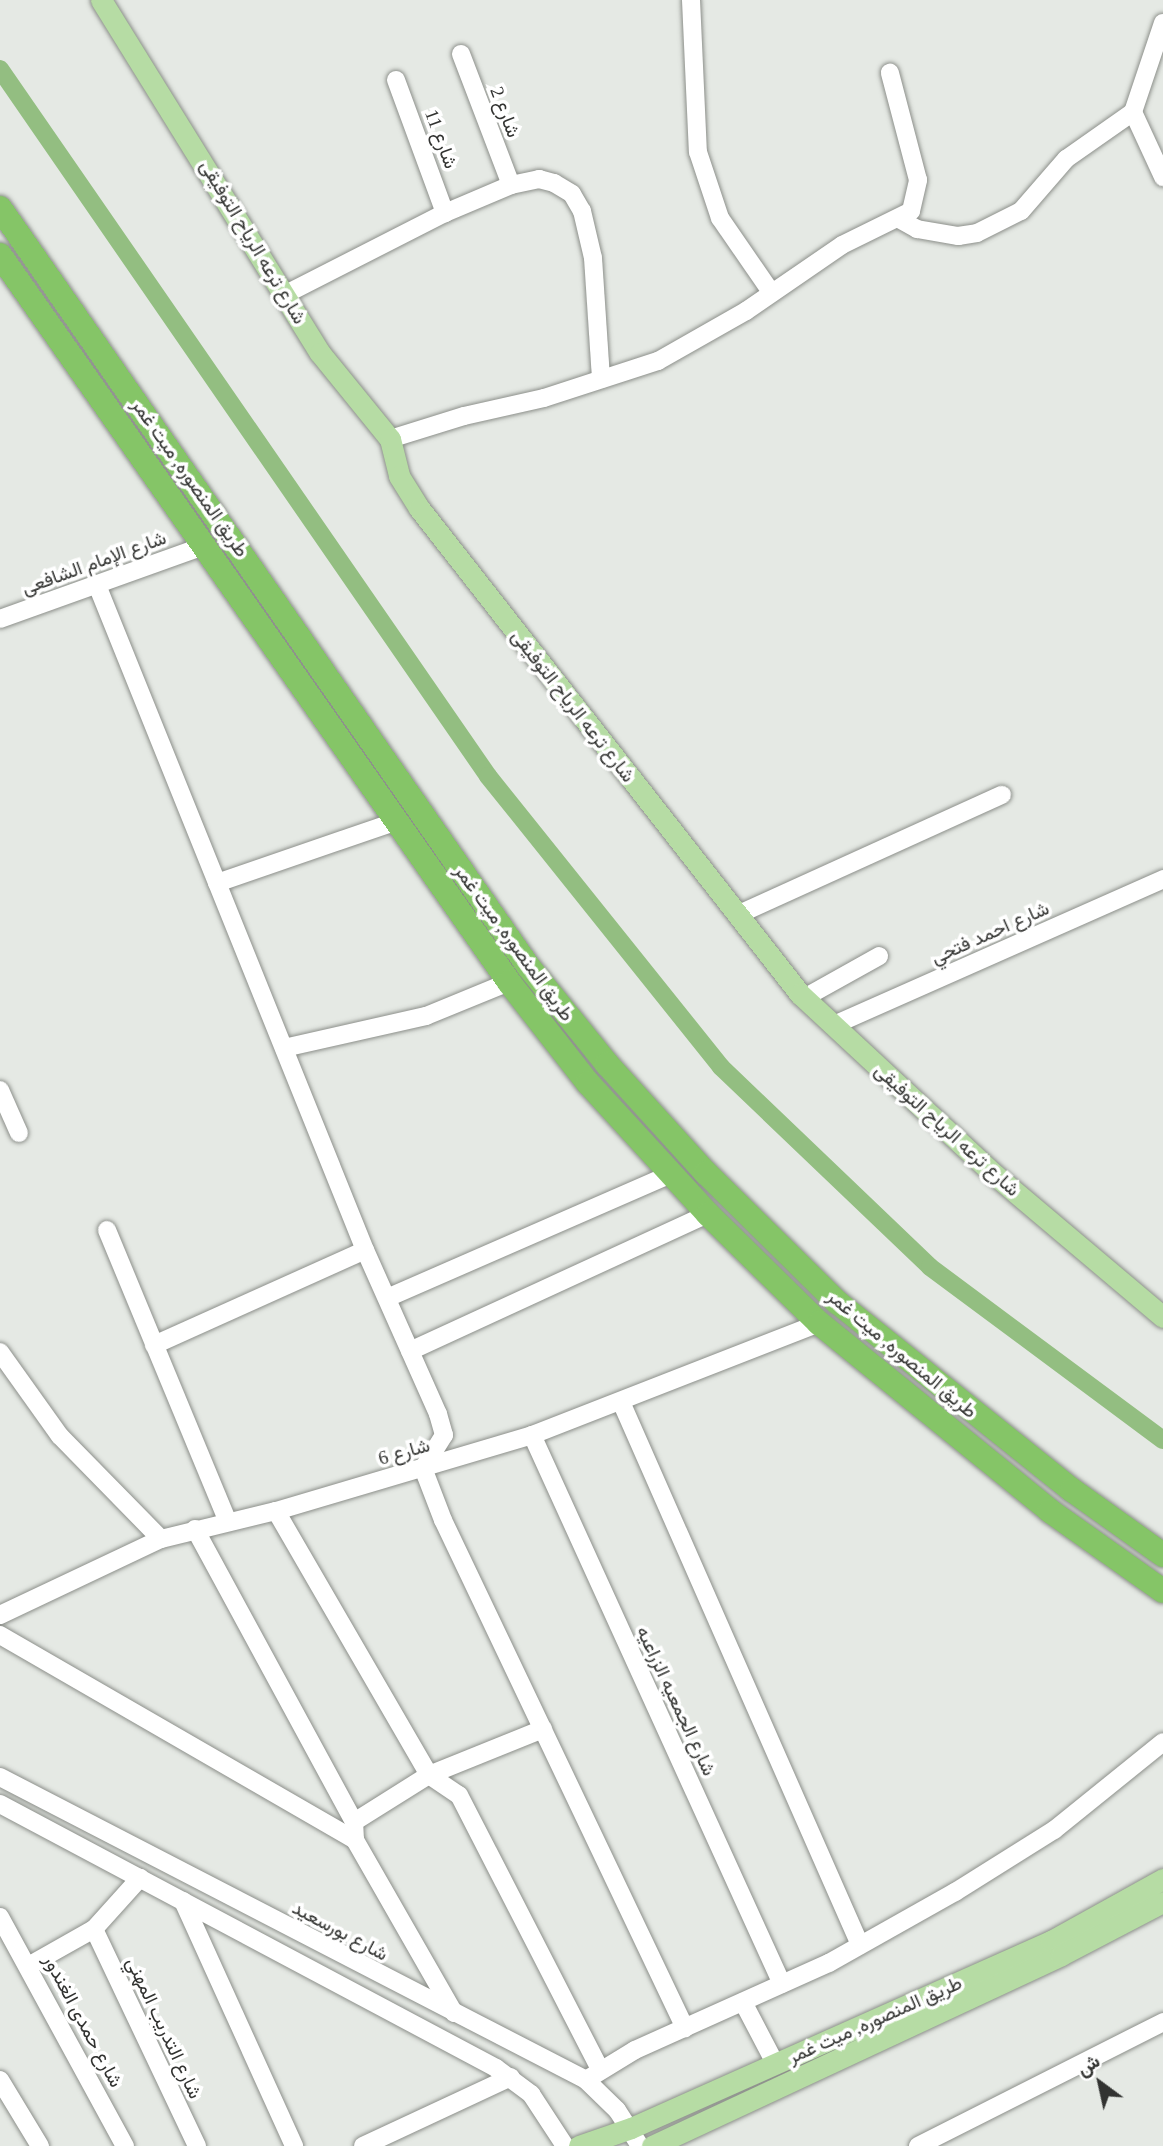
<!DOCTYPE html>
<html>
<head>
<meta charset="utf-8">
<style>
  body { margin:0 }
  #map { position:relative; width:1163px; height:2146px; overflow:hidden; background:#e5e9e4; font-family:"Times New Roman",Vazirmatn,serif }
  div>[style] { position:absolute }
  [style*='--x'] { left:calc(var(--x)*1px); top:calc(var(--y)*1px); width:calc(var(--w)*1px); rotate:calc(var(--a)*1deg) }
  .canal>* { height:18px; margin:-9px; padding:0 9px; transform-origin:9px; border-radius:9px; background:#93be81 }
  .roads { filter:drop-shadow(0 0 2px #8c8f8a) drop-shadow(0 0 2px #8c8f8a) }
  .minor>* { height:18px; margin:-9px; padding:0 9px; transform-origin:9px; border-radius:9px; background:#fff }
  .major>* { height:21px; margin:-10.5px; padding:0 10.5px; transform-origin:10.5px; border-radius:10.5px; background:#b6dca4 }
  .highway>* { height:24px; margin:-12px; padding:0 12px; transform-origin:12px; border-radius:12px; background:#85c567 }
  span { translate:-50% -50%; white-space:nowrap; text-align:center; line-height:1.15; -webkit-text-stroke:7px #fff; paint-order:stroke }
  .street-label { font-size:19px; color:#323331 }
  .north { position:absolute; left:1065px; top:2048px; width:70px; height:70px; -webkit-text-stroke:5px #fff; paint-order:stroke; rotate:327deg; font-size:19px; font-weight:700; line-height:28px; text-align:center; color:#323331 }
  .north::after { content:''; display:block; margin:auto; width:24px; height:32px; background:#323331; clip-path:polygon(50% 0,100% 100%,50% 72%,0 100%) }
</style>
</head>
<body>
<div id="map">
  <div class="canal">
    <div style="--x:0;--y:69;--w:859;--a:55.38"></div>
    <div style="--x:488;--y:776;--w:373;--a:51.3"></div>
    <div style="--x:721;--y:1067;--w:289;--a:43.7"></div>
    <div style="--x:930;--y:1267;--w:290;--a:36.6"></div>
  </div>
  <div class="roads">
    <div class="minor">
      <div style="--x:691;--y:0;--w:152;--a:87.4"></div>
      <div style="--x:698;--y:152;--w:70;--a:71.6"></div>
      <div style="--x:720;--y:218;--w:90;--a:55.4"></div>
      <div style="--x:461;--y:54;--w:140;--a:69.1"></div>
      <div style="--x:396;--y:80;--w:142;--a:69.8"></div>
      <div style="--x:1133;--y:112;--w:72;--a:65.2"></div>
      <div style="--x:899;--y:219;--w:21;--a:29"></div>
      <div style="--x:917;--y:229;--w:42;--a:9.7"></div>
      <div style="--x:958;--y:236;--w:19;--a:-9"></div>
      <div style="--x:977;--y:233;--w:49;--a:-26.6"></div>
      <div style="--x:1021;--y:211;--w:69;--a:-49.1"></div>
      <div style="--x:1066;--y:159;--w:82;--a:-35"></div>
      <div style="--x:1133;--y:112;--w:94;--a:-71.4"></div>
      <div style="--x:284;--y:295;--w:181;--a:-27"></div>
      <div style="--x:445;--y:213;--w:72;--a:-23"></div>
      <div style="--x:511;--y:185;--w:29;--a:-12"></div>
      <div style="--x:539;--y:179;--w:16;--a:15"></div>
      <div style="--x:554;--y:183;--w:21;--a:31"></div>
      <div style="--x:572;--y:194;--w:20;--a:60"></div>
      <div style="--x:582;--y:211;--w:48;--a:76.8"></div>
      <div style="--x:593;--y:258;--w:121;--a:86.2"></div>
      <div style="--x:390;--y:439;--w:77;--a:-17.3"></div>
      <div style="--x:464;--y:416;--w:82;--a:-12.7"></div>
      <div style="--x:544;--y:398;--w:120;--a:-18"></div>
      <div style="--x:658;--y:361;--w:101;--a:-29.6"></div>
      <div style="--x:746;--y:311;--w:116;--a:-34.5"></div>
      <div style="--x:842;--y:245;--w:77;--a:-26.2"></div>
      <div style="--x:911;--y:211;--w:32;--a:-77"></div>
      <div style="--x:918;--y:180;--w:111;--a:-104.7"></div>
      <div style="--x:97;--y:585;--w:717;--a:68.05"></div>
      <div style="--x:365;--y:1250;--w:180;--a:66"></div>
      <div style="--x:438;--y:1414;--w:22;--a:74"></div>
      <div style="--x:444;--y:1435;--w:39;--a:122"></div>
      <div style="--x:423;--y:1468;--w:56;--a:69"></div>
      <div style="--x:443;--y:1520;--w:563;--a:64.53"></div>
      <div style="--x:0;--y:619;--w:214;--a:-19.7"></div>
      <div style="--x:217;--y:883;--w:190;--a:-19"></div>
      <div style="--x:737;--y:915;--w:291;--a:-24.4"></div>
      <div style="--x:804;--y:998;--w:86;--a:-29.2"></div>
      <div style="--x:834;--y:1025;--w:360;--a:-23.9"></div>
      <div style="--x:284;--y:1048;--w:146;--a:-12.7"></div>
      <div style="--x:426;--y:1016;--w:90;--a:-22.3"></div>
      <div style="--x:0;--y:1090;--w:47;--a:66.2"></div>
      <div style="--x:107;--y:1230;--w:314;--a:67.5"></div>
      <div style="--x:387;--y:1298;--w:310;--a:-23.6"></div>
      <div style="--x:154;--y:1345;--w:231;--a:-24.2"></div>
      <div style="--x:410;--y:1351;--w:328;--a:-24.7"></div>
      <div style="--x:0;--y:1352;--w:103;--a:54.5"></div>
      <div style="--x:60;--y:1436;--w:144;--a:45.6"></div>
      <div style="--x:622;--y:1404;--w:591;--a:66.25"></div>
      <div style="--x:532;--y:1435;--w:603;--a:65.52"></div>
      <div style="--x:276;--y:1511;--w:305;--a:59.9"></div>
      <div style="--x:429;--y:1775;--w:36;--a:34"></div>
      <div style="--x:459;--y:1795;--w:308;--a:62.8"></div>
      <div style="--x:195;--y:1529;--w:333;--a:61.5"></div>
      <div style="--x:0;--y:1615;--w:178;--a:-25.3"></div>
      <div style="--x:161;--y:1539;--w:118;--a:-13.7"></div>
      <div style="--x:276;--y:1511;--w:267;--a:-16.5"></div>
      <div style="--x:532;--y:1435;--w:308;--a:-21.3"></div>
      <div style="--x:0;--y:1635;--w:410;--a:30"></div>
      <div style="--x:0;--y:1777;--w:660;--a:27.34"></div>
      <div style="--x:586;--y:2080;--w:43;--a:44.1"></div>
      <div style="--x:617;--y:2110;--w:43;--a:57.4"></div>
      <div style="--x:0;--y:1804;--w:562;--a:28.02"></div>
      <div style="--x:496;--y:2068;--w:44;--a:36.6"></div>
      <div style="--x:531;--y:2094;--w:62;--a:56.8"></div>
      <div style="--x:183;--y:1901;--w:269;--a:65.6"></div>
      <div style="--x:0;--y:1917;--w:261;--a:61.4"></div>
      <div style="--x:94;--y:1929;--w:240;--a:64.6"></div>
      <div style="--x:30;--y:1965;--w:73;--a:-29.4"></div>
      <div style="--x:94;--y:1929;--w:69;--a:-48"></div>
      <div style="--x:743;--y:2002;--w:71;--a:62.4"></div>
      <div style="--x:454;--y:2013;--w:199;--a:-119.8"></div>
      <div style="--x:355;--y:1840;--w:18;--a:-93"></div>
      <div style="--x:354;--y:1822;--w:89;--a:-32.1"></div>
      <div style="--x:429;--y:1775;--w:123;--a:-22"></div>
      <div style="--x:0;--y:2080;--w:77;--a:58.8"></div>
      <div style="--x:586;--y:2080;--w:57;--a:-31.5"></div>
      <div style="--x:635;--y:2050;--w:213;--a:-24.2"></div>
      <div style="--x:829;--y:1963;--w:145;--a:-29.4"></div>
      <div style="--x:955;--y:1892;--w:117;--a:-32.1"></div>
      <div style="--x:1054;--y:1830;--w:140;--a:-38.9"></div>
      <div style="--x:363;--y:2146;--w:163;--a:-25"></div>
      <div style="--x:918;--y:2146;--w:275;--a:-26.8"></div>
    </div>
    <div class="major">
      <div style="--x:101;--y:0;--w:415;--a:58.2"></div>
      <div style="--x:320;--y:353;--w:111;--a:50.9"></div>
      <div style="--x:390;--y:439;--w:38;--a:76"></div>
      <div style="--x:399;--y:476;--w:38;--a:58"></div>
      <div style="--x:419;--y:508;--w:618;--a:51.91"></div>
      <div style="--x:800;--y:994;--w:266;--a:42.9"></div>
      <div style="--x:995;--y:1175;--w:220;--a:40.2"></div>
      <div style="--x:579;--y:2146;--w:55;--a:-19.1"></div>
      <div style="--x:631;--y:2128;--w:460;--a:-24"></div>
      <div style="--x:1051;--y:1941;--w:128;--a:-29"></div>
      <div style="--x:652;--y:2146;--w:451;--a:-25"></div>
      <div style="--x:1061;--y:1955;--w:115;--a:-27.5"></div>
    </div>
    <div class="highway">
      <div style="--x:0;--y:208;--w:924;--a:55.14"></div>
      <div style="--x:528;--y:966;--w:126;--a:51.1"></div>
      <div style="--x:607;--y:1064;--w:147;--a:47.8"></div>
      <div style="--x:706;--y:1173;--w:184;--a:44.6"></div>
      <div style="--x:837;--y:1302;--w:301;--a:38.7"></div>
      <div style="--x:1072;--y:1490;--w:112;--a:35.5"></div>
      <div style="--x:0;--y:255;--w:887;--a:55"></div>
      <div style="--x:509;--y:982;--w:128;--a:52"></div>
      <div style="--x:588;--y:1083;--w:178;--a:47.5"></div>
      <div style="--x:708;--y:1214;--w:156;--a:44.5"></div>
      <div style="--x:819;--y:1323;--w:298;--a:39.1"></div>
      <div style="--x:1050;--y:1511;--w:138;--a:35.3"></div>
    </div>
  </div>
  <div class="street-label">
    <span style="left:505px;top:112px;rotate:69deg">شارع 2</span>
    <span style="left:441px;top:139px;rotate:70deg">شارع 11</span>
    <span style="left:253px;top:242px;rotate:59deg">شارع ترعه الرياح التوفيقى</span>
    <span style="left:190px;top:478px;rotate:55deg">طريق المنصوره, ميت غمر</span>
    <span style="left:94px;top:563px;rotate:-20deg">شارع الإمام الشافعى</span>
    <span style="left:573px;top:706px;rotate:52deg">شارع ترعه الرياح التوفيقى</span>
    <span style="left:990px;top:933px;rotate:-24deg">شارع احمد فتحي</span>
    <span style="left:514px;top:943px;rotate:54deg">طريق المنصوره, ميت غمر</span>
    <span style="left:947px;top:1130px;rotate:42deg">شارع ترعه الرياح التوفيقى</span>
    <span style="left:902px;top:1354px;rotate:40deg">طريق المنصوره, ميت غمر</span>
    <span style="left:404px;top:1452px;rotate:-16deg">شارع 6</span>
    <span style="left:676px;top:1701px;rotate:65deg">شارع الجمعيه الزراعيه</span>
    <span style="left:340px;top:1931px;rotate:28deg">شارع بورسعيد</span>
    <span style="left:875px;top:2020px;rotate:-24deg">طريق المنصوره, ميت غمر</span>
    <span style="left:83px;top:2021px;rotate:62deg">شارع حمدى الغندور</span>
    <span style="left:164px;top:2028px;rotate:65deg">شارع التدريب المهني</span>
  </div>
  <div class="north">ش</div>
</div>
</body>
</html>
